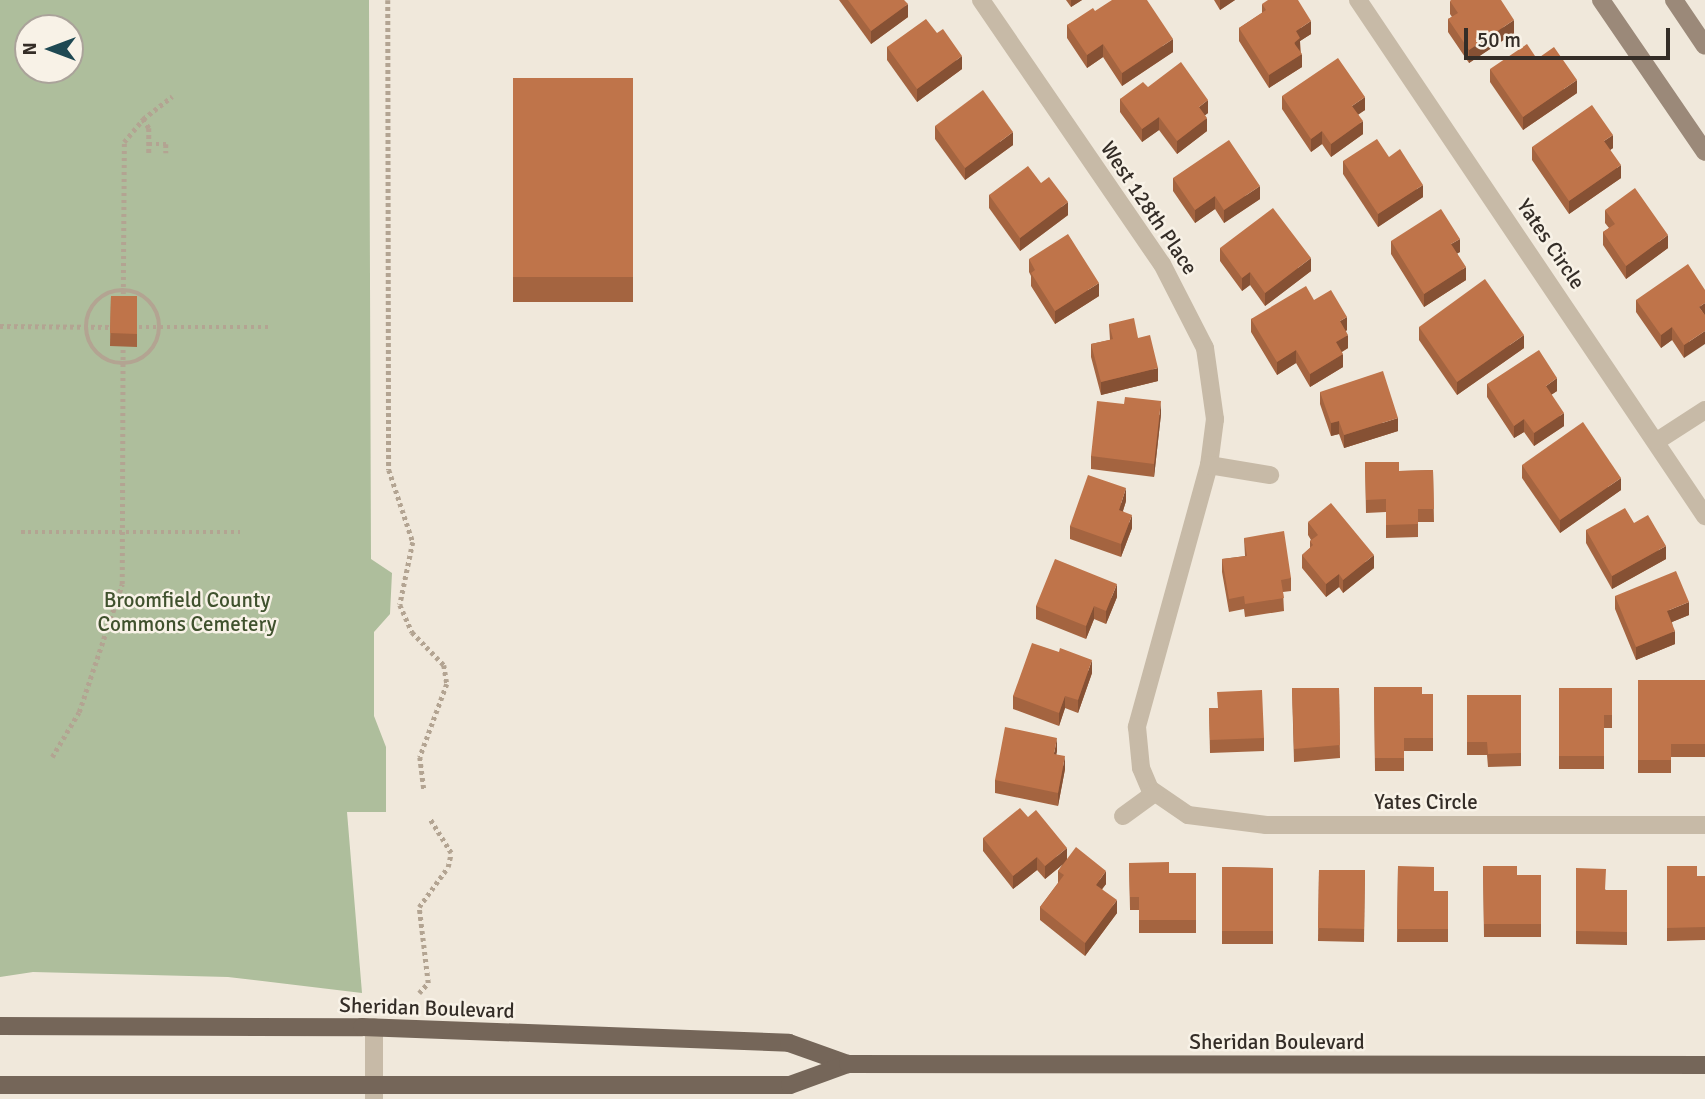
<!DOCTYPE html>
<html>
<head>
<meta charset="utf-8">
<style>
  body { margin:0 }
  #map { position:relative; width:1705px; height:1099px; overflow:hidden; background:#f0e8db; font-family:Signika,sans-serif }
  div>[style] { position:absolute }
  [style*='--x'] { left:calc(var(--x)*1px); top:calc(var(--y)*1px); width:calc(var(--w)*1px); rotate:calc(var(--a)*1deg) }
  .green>* { inset:0; background:#aebe9c }
  .path>* { height:4.5px; margin-top:-2.25px; transform-origin:0; background:repeating-linear-gradient(90deg,#b3a492 0 3.5px,transparent 0 7px) }
  .path>.ring { margin:-2.25px; padding:0; box-sizing:content-box; background:none; border:4.5px solid #b3a492; border-radius:50% }
  .minor>* { height:18px; margin:-9px; padding:0 9px; transform-origin:9px; border-radius:9px; background:#c7baa7 }
  .secondary>* { height:18px; margin:-9px; padding:0 9px; transform-origin:9px; border-radius:9px; background:#9b8979 }
  .primary>* { height:18px; margin:-9px; padding:0 9px; transform-origin:9px; border-radius:9px; background:#756659 }
  .wall>* { inset:0; background:#a46440 }
  .shaded-wall>* { inset:0; background:#865134 }
  .building>* { inset:0; background:#bf744a }
  span { translate:-50% -50%; white-space:nowrap; text-align:center; line-height:1.15; -webkit-text-stroke:5px #f8f2e7; paint-order:stroke }
  .street-label { font-size:21px; color:#342d27 }
  .park-label { font-size:21px; color:#3f512d }
  .north { position:absolute; left:14px; top:14px; width:70px; height:70px; box-sizing:border-box; background:#f8f2e7; border:2px solid #aaa39a; border-radius:50%; rotate:270deg; font-size:19px; font-weight:700; line-height:28px; text-align:center; color:#342d27 }
  .north::after { content:''; display:block; margin:auto; width:24px; height:32px; background:#1f4953; clip-path:polygon(50% 0,100% 100%,50% 72%,0 100%) }
  .scale { position:absolute; left:1464px; top:28px; width:206px; height:32px; box-sizing:border-box; border:4px solid #342d27; border-top:0; padding-left:9px; font-size:21px; line-height:24px; white-space:nowrap; color:#342d27; -webkit-text-stroke:5px #f8f2e7; paint-order:stroke }
</style>
</head>
<body>
<div id="map">
  <div class="green">
    <div style="clip-path:polygon(evenodd,0 0,369px 0,371px 559px,392px 573px,390px 614px,374px 632px,374px 716px,386px 747px,386px 812px,347px 812px,362px 993px,228px 977px,33px 972px,0 977px,0 0,28px 28px,70px 28px,70px 70px,28px 70px,28px 28px)"></div>
  </div>
  <div class="path">
    <div style="--x:388;--y:0;--w:470;--a:89.9"></div>
    <div style="--x:389;--y:470;--w:76;--a:71.6"></div>
    <div style="--x:413;--y:542;--w:64;--a:101.7"></div>
    <div style="--x:400;--y:605;--w:30;--a:66"></div>
    <div style="--x:412;--y:632;--w:46;--a:45.9"></div>
    <div style="--x:444;--y:665;--w:19;--a:81"></div>
    <div style="--x:447;--y:684;--w:78;--a:110.3"></div>
    <div style="--x:420;--y:757;--w:33;--a:83"></div>
    <div style="--x:143;--y:119;--w:11;--a:56"></div>
    <div style="--x:149;--y:128;--w:25;--a:90"></div>
    <div style="--x:149;--y:144;--w:17;--a:0"></div>
    <div style="--x:166;--y:144;--w:9;--a:90"></div>
    <div class="ring" style="left:86px;top:290px;width:69.5px;height:69.5px"></div>
    <div style="--x:123;--y:301;--w:159;--a:-89.6"></div>
    <div style="--x:124;--y:142;--w:30;--a:-50"></div>
    <div style="--x:143;--y:119;--w:37;--a:-38"></div>
    <div style="--x:0;--y:326;--w:113;--a:0.5"></div>
    <div style="--x:132;--y:327;--w:139;--a:0"></div>
    <div style="--x:21;--y:532;--w:219;--a:0"></div>
    <div style="--x:52;--y:757;--w:52;--a:-59"></div>
    <div style="--x:79;--y:712;--w:135;--a:-71.4"></div>
    <div style="--x:122;--y:584;--w:242;--a:-89.8"></div>
    <div style="--x:419;--y:993;--w:13;--a:-48"></div>
    <div style="--x:428;--y:983;--w:77;--a:-96.8"></div>
    <div style="--x:419;--y:907;--w:49;--a:-54.1"></div>
    <div style="--x:448;--y:867;--w:14;--a:-78"></div>
    <div style="--x:451;--y:853;--w:40;--a:-122"></div>
  </div>
  <div class="minor">
    <div style="--x:981;--y:0;--w:320;--a:55.6"></div>
    <div style="--x:1162;--y:264;--w:94;--a:62.9"></div>
    <div style="--x:1205;--y:348;--w:72;--a:82"></div>
    <div style="--x:1215;--y:419;--w:46;--a:97.4"></div>
    <div style="--x:1209;--y:465;--w:272;--a:105.4"></div>
    <div style="--x:1137;--y:727;--w:41;--a:84.4"></div>
    <div style="--x:1141;--y:768;--w:23;--a:67"></div>
    <div style="--x:1150;--y:789;--w:46;--a:34.4"></div>
    <div style="--x:1188;--y:815;--w:79;--a:7.3"></div>
    <div style="--x:1266;--y:825;--w:439;--a:0"></div>
    <div style="--x:1358;--y:0;--w:622;--a:56.08"></div>
    <div style="--x:1657;--y:441;--w:57;--a:-32.9"></div>
    <div style="--x:1209;--y:465;--w:62;--a:9.3"></div>
    <div style="--x:1123;--y:816;--w:39;--a:-36"></div>
    <div style="--x:374;--y:1027;--w:72;--a:90"></div>
  </div>
  <div class="secondary">
    <div style="--x:1601;--y:0;--w:184;--a:55.6"></div>
    <div style="--x:1674;--y:0;--w:55;--a:56"></div>
  </div>
  <div class="primary">
    <div style="--x:0;--y:1026;--w:362;--a:0.2"></div>
    <div style="--x:362;--y:1027;--w:427;--a:2.1"></div>
    <div style="--x:789;--y:1043;--w:63;--a:19.6"></div>
    <div style="--x:0;--y:1085;--w:790;--a:0"></div>
    <div style="--x:790;--y:1085;--w:62;--a:-19.9"></div>
    <div style="--x:848;--y:1064;--w:857;--a:0.07"></div>
  </div>
  <div class="wall">
    <div style="clip-path:polygon(839px 0,904px 0,908px 17px,871px 44px)"></div>
    <div style="clip-path:polygon(1066px 0,1082px 0,1071px 7px)"></div>
    <div style="clip-path:polygon(1214px 0,1235px 0,1220px 10px)"></div>
    <div style="clip-path:polygon(1450px 1px,1514px 33px,1469px 63px,1448px 32px,1448px 19px,1452px 17px,1450px 14px)"></div>
    <div style="clip-path:polygon(1262px 4px,1311px 34px,1300px 41px,1302px 67px,1269px 88px,1239px 41px,1239px 28px,1262px 13px)"></div>
    <div style="clip-path:polygon(1095px 11px,1173px 52px,1122px 86px,1103px 57px,1087px 68px,1067px 38px,1067px 25px)"></div>
    <div style="clip-path:polygon(937px 33px,962px 69px,917px 102px,887px 60px,887px 47px)"></div>
    <div style="clip-path:polygon(1490px 69px,1577px 93px,1523px 130px,1490px 82px)"></div>
    <div style="clip-path:polygon(513px 78px,633px 78px,633px 302px,513px 302px)"></div>
    <div style="clip-path:polygon(1148px 87px,1208px 113px,1205px 115px,1207px 131px,1177px 154px,1159px 130px,1142px 142px,1120px 112px,1120px 99px)"></div>
    <div style="clip-path:polygon(1282px 96px,1365px 110px,1358px 114px,1363px 134px,1331px 157px,1322px 144px,1311px 152px,1282px 109px)"></div>
    <div style="clip-path:polygon(935px 126px,1013px 145px,965px 180px,935px 139px)"></div>
    <div style="clip-path:polygon(1532px 147px,1613px 148px,1610px 150px,1621px 178px,1569px 214px,1532px 160px)"></div>
    <div style="clip-path:polygon(1389px 157px,1423px 197px,1378px 227px,1343px 174px,1343px 161px)"></div>
    <div style="clip-path:polygon(1173px 178px,1260px 199px,1224px 223px,1215px 209px,1195px 223px,1173px 191px)"></div>
    <div style="clip-path:polygon(1041px 183px,1068px 215px,1020px 251px,989px 208px,989px 195px)"></div>
    <div style="clip-path:polygon(1605px 210px,1668px 248px,1626px 279px,1603px 245px,1603px 232px,1609px 228px,1605px 223px)"></div>
    <div style="clip-path:polygon(1391px 241px,1460px 252px,1457px 253px,1466px 280px,1424px 307px,1391px 254px)"></div>
    <div style="clip-path:polygon(1220px 248px,1311px 271px,1265px 306px,1250px 285px,1242px 291px,1220px 261px)"></div>
    <div style="clip-path:polygon(1029px 259px,1099px 296px,1055px 324px,1031px 286px,1031px 276px,1029px 272px)"></div>
    <div style="clip-path:polygon(1705px 290px,1684px 358px,1672px 340px,1661px 348px,1636px 312px,1636px 300px)"></div>
    <div style="clip-path:polygon(111px 296px,137px 296px,137px 347px,110px 346px)"></div>
    <div style="clip-path:polygon(1314px 300px,1347px 330px,1346px 331px,1348px 348px,1342px 352px,1343px 367px,1310px 387px,1296px 363px,1277px 375px,1251px 332px,1251px 319px)"></div>
    <div style="clip-path:polygon(1109px 324px,1138px 338px,1158px 381px,1101px 395px,1091px 357px,1091px 344px,1110px 340px)"></div>
    <div style="clip-path:polygon(1419px 327px,1524px 348px,1457px 395px,1419px 340px)"></div>
    <div style="clip-path:polygon(1487px 384px,1557px 391px,1551px 395px,1564px 426px,1534px 446px,1524px 432px,1514px 438px,1487px 397px)"></div>
    <div style="clip-path:polygon(1320px 392px,1398px 431px,1344px 448px,1339px 434px,1331px 436px,1320px 404px)"></div>
    <div style="clip-path:polygon(1161px 414px,1154px 477px,1091px 469px,1091px 456px)"></div>
    <div style="clip-path:polygon(1365px 462px,1399px 471px,1433px 470px,1434px 522px,1418px 522px,1418px 537px,1386px 538px,1386px 512px,1366px 513px)"></div>
    <div style="clip-path:polygon(1522px 465px,1621px 490px,1560px 533px,1522px 478px)"></div>
    <div style="clip-path:polygon(1126px 501px,1123px 511px,1132px 528px,1121px 557px,1070px 539px,1070px 526px)"></div>
    <div style="clip-path:polygon(1308px 522px,1374px 568px,1343px 593px,1339px 587px,1326px 597px,1302px 568px,1302px 555px,1310px 548px,1310px 541px,1311px 540px,1308px 535px)"></div>
    <div style="clip-path:polygon(1634px 523px,1666px 559px,1612px 589px,1586px 543px,1586px 530px)"></div>
    <div style="clip-path:polygon(1244px 538px,1291px 578px,1291px 591px,1283px 592px,1284px 611px,1245px 617px,1244px 609px,1229px 612px,1222px 572px,1222px 559px,1245px 556px)"></div>
    <div style="clip-path:polygon(1615px 596px,1689px 615px,1672px 622px,1675px 644px,1636px 660px,1615px 609px)"></div>
    <div style="clip-path:polygon(1117px 597px,1106px 624px,1094px 619px,1086px 639px,1036px 619px,1036px 606px)"></div>
    <div style="clip-path:polygon(1059px 652px,1092px 673px,1078px 713px,1065px 708px,1059px 726px,1013px 709px,1013px 696px)"></div>
    <div style="clip-path:polygon(1638px 680px,1705px 680px,1705px 757px,1671px 757px,1671px 773px,1638px 773px)"></div>
    <div style="clip-path:polygon(1374px 687px,1422px 694px,1433px 694px,1433px 751px,1404px 751px,1404px 771px,1375px 771px)"></div>
    <div style="clip-path:polygon(1292px 688px,1339px 688px,1340px 758px,1294px 762px)"></div>
    <div style="clip-path:polygon(1559px 688px,1612px 688px,1612px 728px,1604px 728px,1604px 769px,1559px 769px)"></div>
    <div style="clip-path:polygon(1467px 695px,1521px 695px,1521px 766px,1488px 767px,1487px 755px,1467px 755px)"></div>
    <div style="clip-path:polygon(1209px 708px,1218px 708px,1264px 738px,1264px 751px,1210px 753px)"></div>
    <div style="clip-path:polygon(1057px 751px,1056px 754px,1065px 769px,1058px 806px,995px 793px,995px 780px)"></div>
    <div style="clip-path:polygon(983px 838px,1067px 859px,1106px 884px,1102px 889px,1117px 913px,1085px 956px,1040px 920px,1040px 907px,1058px 883px,1058px 871px,1063px 864px,1045px 879px,1037px 870px,1013px 889px,983px 851px)"></div>
    <div style="clip-path:polygon(1129px 863px,1169px 873px,1196px 873px,1196px 933px,1139px 933px,1139px 910px,1130px 910px)"></div>
    <div style="clip-path:polygon(1398px 866px,1434px 891px,1448px 891px,1448px 942px,1397px 942px)"></div>
    <div style="clip-path:polygon(1483px 866px,1517px 875px,1541px 875px,1541px 937px,1484px 937px)"></div>
    <div style="clip-path:polygon(1667px 866px,1697px 876px,1705px 876px,1705px 940px,1667px 941px)"></div>
    <div style="clip-path:polygon(1222px 867px,1273px 868px,1273px 944px,1222px 944px)"></div>
    <div style="clip-path:polygon(1576px 868px,1606px 890px,1627px 890px,1627px 945px,1576px 944px)"></div>
    <div style="clip-path:polygon(1319px 870px,1365px 870px,1364px 942px,1318px 941px)"></div>
  </div>
  <div class="shaded-wall">
    <div style="clip-path:polygon(1071px 0,1082px 0,1071px 7px)"></div>
    <div style="clip-path:polygon(1220px 0,1235px 0,1220px 10px)"></div>
    <div style="clip-path:polygon(908px 4px,908px 17px,871px 44px,871px 31px)"></div>
    <div style="clip-path:polygon(1514px 20px,1514px 33px,1469px 63px,1469px 50px)"></div>
    <div style="clip-path:polygon(1311px 21px,1311px 34px,1300px 41px,1300px 51px,1294px 56px,1296px 31px)"></div>
    <div style="clip-path:polygon(1173px 39px,1173px 52px,1122px 86px,1122px 73px)"></div>
    <div style="clip-path:polygon(1103px 44px,1103px 57px,1087px 68px,1087px 55px)"></div>
    <div style="clip-path:polygon(1302px 54px,1302px 67px,1269px 88px,1269px 75px)"></div>
    <div style="clip-path:polygon(962px 56px,962px 69px,917px 102px,917px 89px)"></div>
    <div style="clip-path:polygon(1577px 80px,1577px 93px,1523px 130px,1523px 117px)"></div>
    <div style="clip-path:polygon(1365px 97px,1365px 110px,1352px 119px,1352px 106px)"></div>
    <div style="clip-path:polygon(1208px 100px,1208px 113px,1199px 120px,1199px 107px)"></div>
    <div style="clip-path:polygon(1159px 117px,1159px 130px,1142px 142px,1142px 129px)"></div>
    <div style="clip-path:polygon(1207px 118px,1207px 131px,1177px 154px,1177px 141px)"></div>
    <div style="clip-path:polygon(1363px 121px,1363px 134px,1331px 157px,1331px 144px)"></div>
    <div style="clip-path:polygon(1322px 131px,1322px 144px,1311px 152px,1311px 139px)"></div>
    <div style="clip-path:polygon(1013px 132px,1013px 145px,965px 180px,965px 168px)"></div>
    <div style="clip-path:polygon(1613px 135px,1613px 148px,1604px 154px,1604px 141px)"></div>
    <div style="clip-path:polygon(1621px 165px,1621px 178px,1569px 214px,1569px 201px)"></div>
    <div style="clip-path:polygon(1423px 185px,1423px 197px,1378px 227px,1378px 214px)"></div>
    <div style="clip-path:polygon(1260px 186px,1260px 199px,1224px 223px,1224px 210px)"></div>
    <div style="clip-path:polygon(1215px 196px,1215px 209px,1195px 223px,1195px 210px)"></div>
    <div style="clip-path:polygon(1068px 202px,1068px 215px,1020px 251px,1020px 238px)"></div>
    <div style="clip-path:polygon(1668px 235px,1668px 248px,1626px 279px,1626px 266px)"></div>
    <div style="clip-path:polygon(1460px 239px,1460px 252px,1451px 257px,1451px 244px)"></div>
    <div style="clip-path:polygon(1311px 258px,1311px 271px,1265px 306px,1265px 293px)"></div>
    <div style="clip-path:polygon(1466px 267px,1466px 280px,1424px 307px,1424px 294px)"></div>
    <div style="clip-path:polygon(1250px 272px,1250px 285px,1242px 291px,1242px 278px)"></div>
    <div style="clip-path:polygon(1099px 283px,1099px 296px,1055px 324px,1055px 311px)"></div>
    <div style="clip-path:polygon(1705px 303px,1705px 316px,1699px 307px)"></div>
    <div style="clip-path:polygon(1347px 317px,1347px 330px,1340px 334px,1340px 321px)"></div>
    <div style="clip-path:polygon(1672px 327px,1672px 340px,1661px 348px,1661px 335px)"></div>
    <div style="clip-path:polygon(1705px 331px,1705px 344px,1684px 358px,1684px 345px)"></div>
    <div style="clip-path:polygon(1348px 335px,1348px 348px,1336px 355px,1336px 342px)"></div>
    <div style="clip-path:polygon(1524px 335px,1524px 348px,1457px 395px,1457px 382px)"></div>
    <div style="clip-path:polygon(1296px 350px,1296px 363px,1277px 375px,1277px 362px)"></div>
    <div style="clip-path:polygon(1343px 354px,1343px 367px,1310px 387px,1310px 374px)"></div>
    <div style="clip-path:polygon(1158px 368px,1158px 381px,1101px 395px,1101px 382px)"></div>
    <div style="clip-path:polygon(1557px 378px,1557px 391px,1546px 398px,1546px 386px)"></div>
    <div style="clip-path:polygon(1161px 401px,1161px 414px,1154px 477px,1154px 464px)"></div>
    <div style="clip-path:polygon(1564px 413px,1564px 426px,1534px 446px,1534px 433px)"></div>
    <div style="clip-path:polygon(1398px 418px,1398px 431px,1344px 448px,1344px 435px)"></div>
    <div style="clip-path:polygon(1524px 419px,1524px 432px,1514px 438px,1514px 426px)"></div>
    <div style="clip-path:polygon(1339px 421px,1339px 434px,1331px 436px,1331px 423px)"></div>
    <div style="clip-path:polygon(1621px 478px,1621px 490px,1560px 533px,1560px 520px)"></div>
    <div style="clip-path:polygon(1126px 488px,1126px 501px,1119px 523px,1119px 510px)"></div>
    <div style="clip-path:polygon(1132px 515px,1132px 528px,1121px 557px,1121px 544px)"></div>
    <div style="clip-path:polygon(1666px 546px,1666px 559px,1612px 589px,1612px 576px)"></div>
    <div style="clip-path:polygon(1374px 555px,1374px 568px,1343px 593px,1343px 580px)"></div>
    <div style="clip-path:polygon(1339px 574px,1339px 587px,1326px 597px,1326px 584px)"></div>
    <div style="clip-path:polygon(1117px 584px,1117px 597px,1106px 624px,1106px 611px)"></div>
    <div style="clip-path:polygon(1689px 602px,1689px 615px,1667px 624px,1667px 611px)"></div>
    <div style="clip-path:polygon(1094px 606px,1094px 619px,1086px 639px,1086px 626px)"></div>
    <div style="clip-path:polygon(1675px 631px,1675px 644px,1636px 660px,1636px 647px)"></div>
    <div style="clip-path:polygon(1092px 660px,1092px 673px,1078px 713px,1078px 700px)"></div>
    <div style="clip-path:polygon(1065px 696px,1065px 708px,1059px 726px,1059px 713px)"></div>
    <div style="clip-path:polygon(1057px 738px,1057px 751px,1054px 767px,1054px 754px)"></div>
    <div style="clip-path:polygon(1065px 756px,1065px 769px,1058px 806px,1058px 793px)"></div>
    <div style="clip-path:polygon(1067px 848px,1067px 861px,1045px 879px,1045px 866px)"></div>
    <div style="clip-path:polygon(1037px 857px,1037px 870px,1013px 889px,1013px 876px)"></div>
    <div style="clip-path:polygon(1106px 871px,1106px 884px,1096px 897px,1096px 885px)"></div>
    <div style="clip-path:polygon(1117px 900px,1117px 913px,1085px 956px,1085px 943px)"></div>
  </div>
  <div class="building">
    <div style="clip-path:polygon(848px 0,904px 0,908px 4px,871px 31px)"></div>
    <div style="clip-path:polygon(1112px 0,1147px 0,1173px 39px,1122px 73px,1103px 44px,1087px 55px,1067px 25px,1093px 8px,1095px 11px)"></div>
    <div style="clip-path:polygon(1268px 0,1298px 0,1311px 21px,1296px 31px,1300px 38px,1294px 43px,1302px 54px,1269px 75px,1239px 28px,1266px 10px,1262px 4px)"></div>
    <div style="clip-path:polygon(1451px 0,1501px 0,1514px 20px,1469px 50px,1448px 19px,1458px 13px,1450px 1px)"></div>
    <div style="clip-path:polygon(926px 19px,937px 33px,943px 29px,962px 56px,917px 89px,887px 47px)"></div>
    <div style="clip-path:polygon(1527px 44px,1537px 59px,1554px 47px,1577px 80px,1523px 117px,1490px 69px)"></div>
    <div style="clip-path:polygon(1338px 58px,1365px 97px,1352px 106px,1363px 121px,1331px 144px,1322px 131px,1311px 139px,1282px 96px)"></div>
    <div style="clip-path:polygon(1181px 62px,1208px 100px,1199px 107px,1207px 118px,1177px 141px,1159px 117px,1142px 129px,1120px 99px,1143px 82px,1148px 87px)"></div>
    <div style="clip-path:polygon(513px 78px,633px 78px,633px 277px,513px 277px)"></div>
    <div style="clip-path:polygon(983px 90px,1013px 132px,965px 168px,935px 126px)"></div>
    <div style="clip-path:polygon(1592px 105px,1613px 135px,1604px 141px,1621px 165px,1569px 201px,1532px 147px)"></div>
    <div style="clip-path:polygon(1377px 139px,1389px 157px,1400px 149px,1423px 185px,1378px 214px,1343px 161px)"></div>
    <div style="clip-path:polygon(1229px 140px,1260px 186px,1224px 210px,1215px 196px,1195px 210px,1173px 178px)"></div>
    <div style="clip-path:polygon(1028px 166px,1041px 183px,1049px 177px,1068px 202px,1020px 238px,989px 195px)"></div>
    <div style="clip-path:polygon(1635px 188px,1668px 235px,1626px 266px,1603px 232px,1615px 224px,1605px 210px)"></div>
    <div style="clip-path:polygon(1273px 208px,1311px 258px,1265px 293px,1250px 272px,1242px 278px,1220px 248px)"></div>
    <div style="clip-path:polygon(1441px 209px,1460px 239px,1451px 244px,1466px 267px,1424px 294px,1391px 241px)"></div>
    <div style="clip-path:polygon(1068px 234px,1099px 283px,1055px 311px,1031px 273px,1035px 270px,1029px 259px)"></div>
    <div style="clip-path:polygon(1688px 264px,1705px 290px,1705px 303px,1699px 307px,1705px 315px,1705px 331px,1684px 345px,1672px 327px,1661px 335px,1636px 300px)"></div>
    <div style="clip-path:polygon(1485px 279px,1524px 335px,1457px 382px,1419px 327px)"></div>
    <div style="clip-path:polygon(1306px 286px,1314px 300px,1331px 290px,1347px 317px,1340px 321px,1348px 335px,1336px 342px,1343px 354px,1310px 374px,1296px 350px,1277px 362px,1251px 319px)"></div>
    <div style="clip-path:polygon(111px 296px,137px 296px,137px 334px,110px 333px)"></div>
    <div style="clip-path:polygon(1134px 318px,1138px 338px,1150px 335px,1158px 368px,1101px 382px,1091px 344px,1113px 339px,1109px 324px)"></div>
    <div style="clip-path:polygon(1539px 350px,1557px 378px,1546px 386px,1564px 413px,1534px 433px,1524px 419px,1514px 426px,1487px 384px)"></div>
    <div style="clip-path:polygon(1383px 371px,1398px 418px,1344px 435px,1339px 421px,1331px 423px,1320px 392px)"></div>
    <div style="clip-path:polygon(1125px 397px,1161px 401px,1154px 464px,1091px 456px,1097px 401px,1124px 404px)"></div>
    <div style="clip-path:polygon(1583px 422px,1621px 478px,1560px 520px,1522px 465px)"></div>
    <div style="clip-path:polygon(1365px 462px,1399px 462px,1399px 471px,1433px 470px,1434px 509px,1418px 509px,1418px 524px,1386px 525px,1386px 499px,1366px 500px)"></div>
    <div style="clip-path:polygon(1088px 475px,1126px 488px,1119px 510px,1132px 515px,1121px 544px,1070px 526px)"></div>
    <div style="clip-path:polygon(1331px 503px,1374px 555px,1343px 580px,1339px 574px,1326px 584px,1302px 555px,1313px 545px,1310px 541px,1318px 535px,1308px 522px)"></div>
    <div style="clip-path:polygon(1625px 508px,1634px 523px,1648px 515px,1666px 546px,1612px 576px,1586px 530px)"></div>
    <div style="clip-path:polygon(1284px 531px,1291px 578px,1281px 580px,1284px 598px,1245px 604px,1244px 596px,1229px 599px,1222px 559px,1247px 556px,1244px 538px)"></div>
    <div style="clip-path:polygon(1055px 559px,1117px 584px,1106px 611px,1094px 606px,1086px 626px,1036px 606px)"></div>
    <div style="clip-path:polygon(1676px 571px,1689px 602px,1667px 611px,1675px 631px,1636px 647px,1615px 596px)"></div>
    <div style="clip-path:polygon(1032px 643px,1059px 652px,1060px 648px,1092px 660px,1078px 700px,1065px 696px,1059px 713px,1013px 696px)"></div>
    <div style="clip-path:polygon(1638px 680px,1705px 680px,1705px 744px,1671px 744px,1671px 760px,1638px 760px)"></div>
    <div style="clip-path:polygon(1374px 687px,1422px 687px,1422px 694px,1433px 694px,1433px 738px,1404px 738px,1404px 758px,1375px 758px)"></div>
    <div style="clip-path:polygon(1292px 688px,1339px 688px,1340px 745px,1294px 749px)"></div>
    <div style="clip-path:polygon(1559px 688px,1612px 688px,1612px 715px,1604px 715px,1604px 756px,1559px 756px)"></div>
    <div style="clip-path:polygon(1262px 690px,1264px 738px,1210px 740px,1209px 708px,1218px 708px,1217px 692px)"></div>
    <div style="clip-path:polygon(1467px 695px,1521px 695px,1521px 753px,1488px 754px,1487px 742px,1467px 742px)"></div>
    <div style="clip-path:polygon(1005px 727px,1057px 738px,1054px 754px,1065px 756px,1058px 793px,995px 780px)"></div>
    <div style="clip-path:polygon(1020px 808px,1028px 817px,1036px 810px,1067px 848px,1045px 866px,1037px 857px,1013px 876px,983px 838px)"></div>
    <div style="clip-path:polygon(1076px 847px,1106px 871px,1096px 885px,1117px 900px,1085px 943px,1040px 907px,1064px 875px,1058px 871px)"></div>
    <div style="clip-path:polygon(1169px 862px,1169px 873px,1196px 873px,1196px 920px,1139px 920px,1139px 897px,1130px 897px,1129px 863px)"></div>
    <div style="clip-path:polygon(1398px 866px,1434px 867px,1434px 891px,1448px 891px,1448px 929px,1397px 929px)"></div>
    <div style="clip-path:polygon(1483px 866px,1517px 866px,1517px 875px,1541px 875px,1541px 924px,1484px 924px)"></div>
    <div style="clip-path:polygon(1667px 866px,1697px 866px,1697px 876px,1705px 876px,1705px 927px,1667px 928px)"></div>
    <div style="clip-path:polygon(1222px 867px,1273px 868px,1273px 931px,1222px 931px)"></div>
    <div style="clip-path:polygon(1576px 868px,1606px 869px,1605px 890px,1627px 890px,1627px 932px,1576px 931px)"></div>
    <div style="clip-path:polygon(1319px 870px,1365px 870px,1364px 929px,1318px 928px)"></div>
  </div>
  <div class="street-label">
    <span style="left:1149px;top:208px;rotate:56deg">West 128th Place</span>
    <span style="left:1551px;top:244px;rotate:56deg">Yates Circle</span>
    <span style="left:1426px;top:802px">Yates Circle</span>
    <span style="left:427px;top:1008px;rotate:2deg">Sheridan Boulevard</span>
    <span style="left:1277px;top:1042px">Sheridan Boulevard</span>
  </div>
  <div class="park-label">
    <span style="left:187px;top:612px">Broomfield County<br>Commons Cemetery</span>
  </div>
  <div class="north">N</div>
  <div class="scale">50 m</div>
</div>
</body>
</html>
